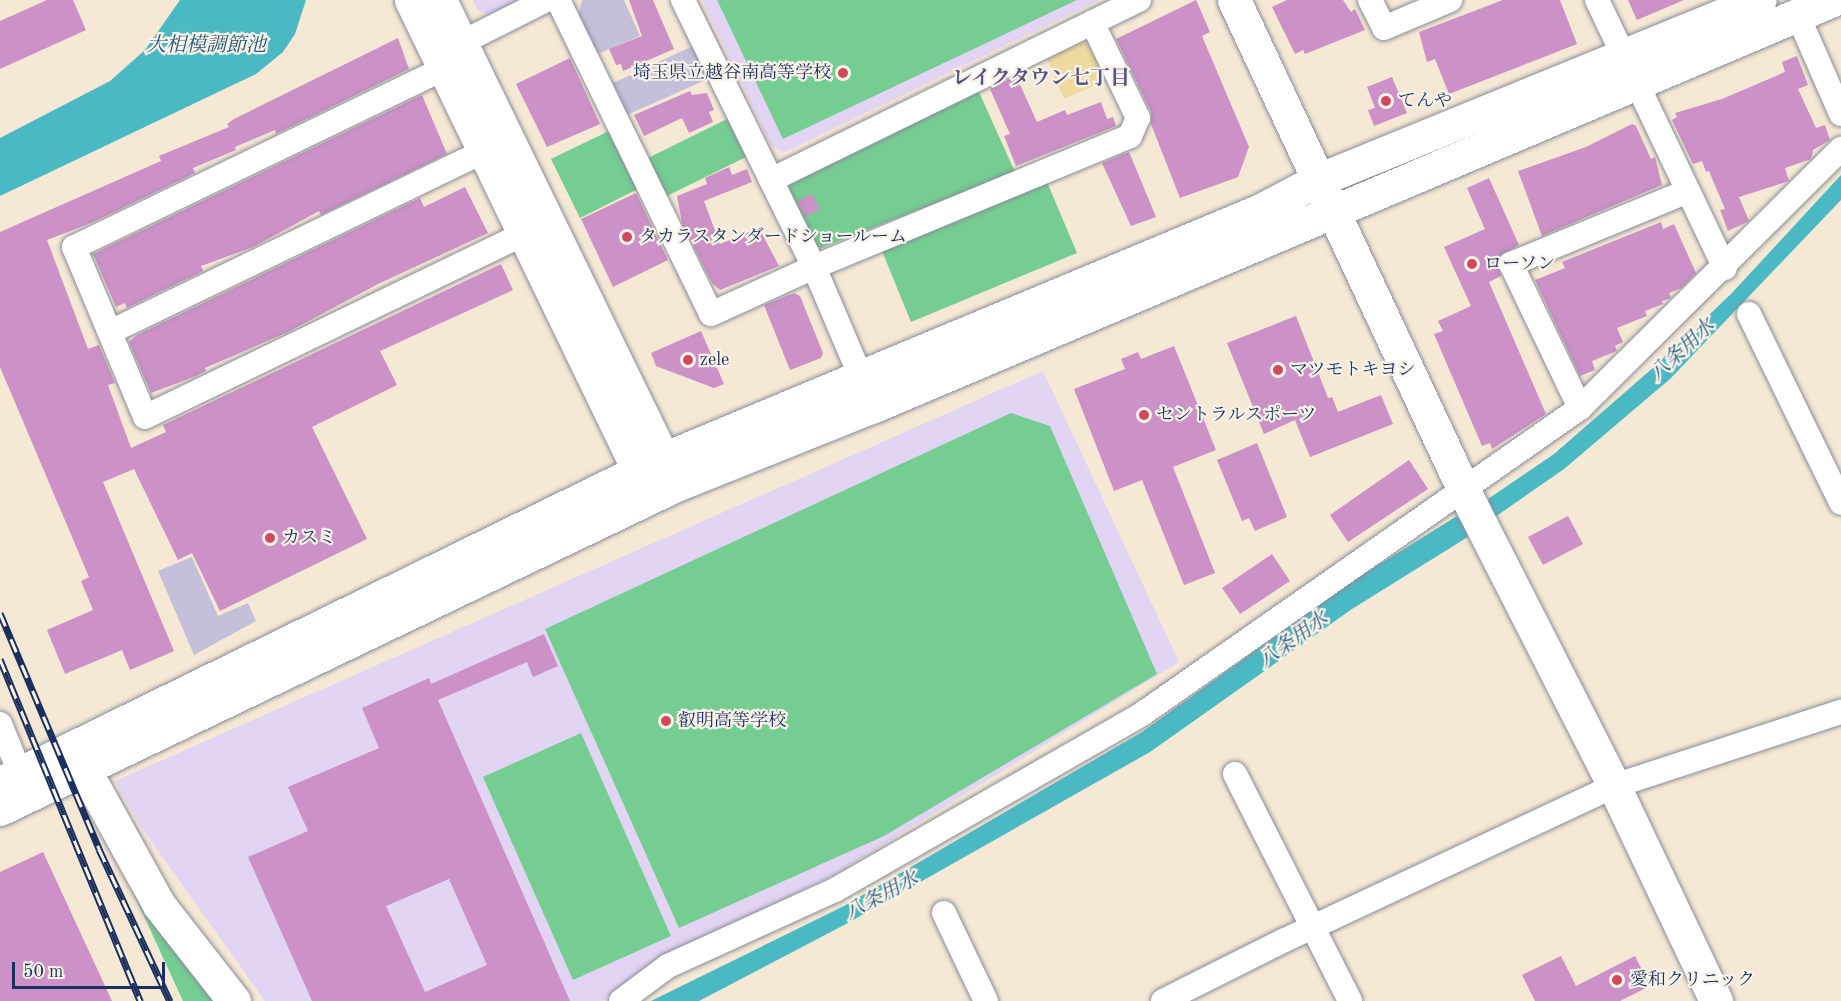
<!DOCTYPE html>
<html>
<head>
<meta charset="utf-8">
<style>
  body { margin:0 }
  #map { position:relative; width:1841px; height:1001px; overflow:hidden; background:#f5e8d4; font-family:"Old Standard TT","Noto Serif JP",serif }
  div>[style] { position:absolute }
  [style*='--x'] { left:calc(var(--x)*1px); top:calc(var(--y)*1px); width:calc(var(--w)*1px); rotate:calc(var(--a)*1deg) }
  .built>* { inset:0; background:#e2d4f3 }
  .industrial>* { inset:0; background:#c5c0da }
  .green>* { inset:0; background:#75cd92 }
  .sand>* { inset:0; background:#eeda9e }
  .water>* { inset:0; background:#4bb9c4 }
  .building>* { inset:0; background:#cc91c6 }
  .roads { filter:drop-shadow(0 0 2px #888c99) drop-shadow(0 0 2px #888c99) }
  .street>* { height:24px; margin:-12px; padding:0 12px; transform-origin:12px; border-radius:12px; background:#fff }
  .secondary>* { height:33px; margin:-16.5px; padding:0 16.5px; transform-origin:16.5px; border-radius:16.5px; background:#fff }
  .rail>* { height:7px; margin-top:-3.5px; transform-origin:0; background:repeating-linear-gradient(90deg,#f7f3e8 0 14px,#1b2f5e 0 28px); box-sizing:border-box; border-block:2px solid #1b2f5e }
  .dots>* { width:16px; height:16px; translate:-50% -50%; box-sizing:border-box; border:3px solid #f7f3e8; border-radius:50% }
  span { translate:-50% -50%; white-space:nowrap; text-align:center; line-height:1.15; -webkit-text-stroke:4.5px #f7f3e8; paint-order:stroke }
  .poi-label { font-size:18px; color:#1b2f5e }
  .right { translate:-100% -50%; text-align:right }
  .left { translate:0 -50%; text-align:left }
  .water-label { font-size:20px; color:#29587d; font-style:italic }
  .neighbourhood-label { font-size:20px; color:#595182; font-weight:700 }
  .scale { position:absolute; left:12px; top:962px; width:153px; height:27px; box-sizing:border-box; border:3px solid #1b2f5e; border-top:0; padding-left:8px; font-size:18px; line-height:21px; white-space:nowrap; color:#1b2f5e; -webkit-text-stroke:4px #f7f3e8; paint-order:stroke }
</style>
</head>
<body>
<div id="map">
  <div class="built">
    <div style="clip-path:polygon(473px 0,521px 0,489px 15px,478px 11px)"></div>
    <div style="clip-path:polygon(702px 0,1099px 0,783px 153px,771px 145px)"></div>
    <div style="clip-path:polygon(1043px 371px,1179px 662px,832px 876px,665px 956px,603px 1001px,265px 1001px,141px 827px,115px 781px)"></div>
  </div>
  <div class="industrial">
    <div style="clip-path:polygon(582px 0,624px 0,640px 36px,595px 55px,578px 16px)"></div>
    <div style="clip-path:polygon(693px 46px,708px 79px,627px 115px,613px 83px)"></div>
    <div style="clip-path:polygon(192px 557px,218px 616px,248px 603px,256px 621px,194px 655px,158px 571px)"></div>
  </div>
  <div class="green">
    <div style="clip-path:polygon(717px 0,1077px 0,783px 139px)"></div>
    <div style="clip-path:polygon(978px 90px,1015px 172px,821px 248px,811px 243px,786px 192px,791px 183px)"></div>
    <div style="clip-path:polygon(727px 119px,746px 157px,667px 196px,648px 158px)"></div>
    <div style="clip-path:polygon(611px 130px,640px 188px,580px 218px,551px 159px)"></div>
    <div style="clip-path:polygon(1047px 182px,1077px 253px,911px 322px,882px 251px)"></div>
    <div style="clip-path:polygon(1011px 413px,1050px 426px,1157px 674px,884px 836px,679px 928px,545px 629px)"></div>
    <div style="clip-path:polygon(581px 733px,671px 936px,573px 980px,483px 777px)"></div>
    <div style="clip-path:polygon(114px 851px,221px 1001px,183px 1001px)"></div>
  </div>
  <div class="sand">
    <div style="clip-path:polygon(1080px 41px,1092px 46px,1107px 80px,1064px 99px,1046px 56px)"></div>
  </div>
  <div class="water">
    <div style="clip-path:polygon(180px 0,306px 0,295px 34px,283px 52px,256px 74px,0 196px,0 138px,110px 81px,145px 50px)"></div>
    <div style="clip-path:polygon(1841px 175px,1841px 200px,1670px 379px,1564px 469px,1495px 517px,1488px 499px,1554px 454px,1654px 367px,1731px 294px)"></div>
    <div style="clip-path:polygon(1457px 516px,1471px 535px,1352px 609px,1150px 752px,846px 924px,699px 1001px,651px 1001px,844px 906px,1142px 732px,1351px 582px)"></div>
  </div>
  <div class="building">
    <div style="clip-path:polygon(47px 0,73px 0,86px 30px,0 69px,0 21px)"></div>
    <div style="clip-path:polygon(629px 0,653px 0,674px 49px,623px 71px,621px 64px,616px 65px,609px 49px,642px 36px)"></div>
    <div style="clip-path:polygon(1196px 0,1210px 32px,1202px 36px,1249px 147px,1238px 177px,1180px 198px,1151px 124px,1151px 112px,1116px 39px)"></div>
    <div style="clip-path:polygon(1287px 0,1343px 0,1351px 12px,1355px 9px,1365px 30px,1305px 54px,1303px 50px,1295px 54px,1272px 7px)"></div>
    <div style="clip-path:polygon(1503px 0,1560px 0,1577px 44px,1449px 94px,1435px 59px,1427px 62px,1419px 32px)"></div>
    <div style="clip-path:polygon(1628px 0,1684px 0,1637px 20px)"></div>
    <div style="clip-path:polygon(398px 38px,409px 69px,276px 134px,275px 130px,235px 147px,236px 150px,193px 168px,195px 173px,91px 223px,47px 240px,88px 349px,99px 345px,115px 383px,108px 385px,131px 448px,166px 432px,163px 425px,501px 264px,513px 290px,380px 351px,397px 385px,312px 427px,367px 539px,220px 611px,192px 553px,178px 560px,134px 469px,103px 482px,174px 651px,130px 670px,122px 650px,65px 674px,47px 630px,93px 610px,81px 581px,89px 577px,0 367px,0 232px,161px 161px,159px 156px,229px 127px,227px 124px,234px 119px)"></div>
    <div style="clip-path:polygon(1797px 56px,1808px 85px,1798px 89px,1816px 128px,1825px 125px,1830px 140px,1813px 150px,1811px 159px,1785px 168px,1789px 181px,1739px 197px,1749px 221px,1728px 231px,1720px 210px,1725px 209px,1709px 171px,1706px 172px,1702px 161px,1693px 164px,1672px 120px,1677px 117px,1675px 113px,1722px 99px,1785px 72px,1782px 62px)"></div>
    <div style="clip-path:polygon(570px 58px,600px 124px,547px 147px,516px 84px)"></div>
    <div style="clip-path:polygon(1016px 76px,1037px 122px,1065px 110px,1067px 115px,1101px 102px,1107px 119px,1113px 117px,1116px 126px,1016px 166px,1004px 136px,1010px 134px,990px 89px)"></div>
    <div style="clip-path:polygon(1392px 77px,1407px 113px,1374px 126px,1368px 110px,1375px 108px,1367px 87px)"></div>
    <div style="clip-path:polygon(690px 91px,692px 95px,707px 93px,714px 110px,709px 112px,713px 122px,689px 133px,682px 118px,644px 136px,634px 115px)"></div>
    <div style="clip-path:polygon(422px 95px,447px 154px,321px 215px,319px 211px,253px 247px,201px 266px,203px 271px,127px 308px,125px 303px,116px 307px,93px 254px)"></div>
    <div style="clip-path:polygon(1632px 124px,1636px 126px,1651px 159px,1655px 157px,1662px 185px,1542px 236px,1518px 171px,1586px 147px)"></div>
    <div style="clip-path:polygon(1129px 152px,1156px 217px,1131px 226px,1102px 163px)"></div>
    <div style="clip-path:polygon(729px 167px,732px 175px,747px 169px,752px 182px,704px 201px,720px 244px,759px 228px,779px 266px,720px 290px,712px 283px,682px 223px,677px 196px,707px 184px,705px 178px)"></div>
    <div style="clip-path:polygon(1489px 178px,1519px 245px,1496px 258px,1501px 276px,1489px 282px,1546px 414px,1492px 449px,1490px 443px,1482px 446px,1434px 334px,1443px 331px,1438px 321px,1471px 306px,1444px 247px,1485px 229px,1467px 188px)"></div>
    <div style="clip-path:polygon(465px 187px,488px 233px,378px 284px,288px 332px,205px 368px,206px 371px,196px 376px,151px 393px,129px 342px,137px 335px,420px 198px,424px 207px)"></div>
    <div style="clip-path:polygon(636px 193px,668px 260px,613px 287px,581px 219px)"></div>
    <div style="clip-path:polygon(812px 194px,820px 209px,805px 217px,797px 201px)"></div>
    <div style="clip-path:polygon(1661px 222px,1663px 229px,1674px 224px,1696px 273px,1681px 288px,1669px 293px,1671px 298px,1662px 301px,1663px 304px,1645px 311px,1647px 316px,1617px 328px,1623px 342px,1615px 346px,1617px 351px,1592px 361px,1595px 370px,1580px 376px,1535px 280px,1565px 268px,1562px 262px)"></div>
    <div style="clip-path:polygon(794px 293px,800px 296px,823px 353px,821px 358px,790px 370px,764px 305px)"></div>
    <div style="clip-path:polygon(1296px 316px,1328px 398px,1332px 397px,1338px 412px,1381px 395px,1393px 424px,1310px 457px,1295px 420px,1264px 434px,1227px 343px)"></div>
    <div style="clip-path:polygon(701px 331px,724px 384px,714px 388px,656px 366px,651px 353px)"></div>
    <div style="clip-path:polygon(1174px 346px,1216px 450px,1173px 467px,1215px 573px,1184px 585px,1142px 480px,1114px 491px,1074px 389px,1125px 369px,1121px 359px,1138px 352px,1141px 359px)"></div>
    <div style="clip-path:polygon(1257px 443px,1287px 517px,1255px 531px,1249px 518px,1242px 521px,1217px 460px)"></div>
    <div style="clip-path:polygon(1409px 460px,1428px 489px,1348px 542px,1330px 515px)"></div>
    <div style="clip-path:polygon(1568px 516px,1583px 544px,1543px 565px,1528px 537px)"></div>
    <div style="clip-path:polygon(1272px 554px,1290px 581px,1240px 614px,1222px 588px)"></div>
    <div style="clip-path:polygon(evenodd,544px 634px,558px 666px,533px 677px,527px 662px,438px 700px,570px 1001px,312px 1001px,248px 857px,308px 831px,288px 787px,379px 748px,362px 708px,429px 678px,431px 684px,544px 634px,449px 879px,487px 965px,425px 992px,386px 906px,449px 879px)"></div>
    <div style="clip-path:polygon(43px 852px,112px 1001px,0 1001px,0 872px)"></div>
    <div style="clip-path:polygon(1561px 956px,1576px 986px,1635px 956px,1650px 986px,1620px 1001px,1535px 1001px,1522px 975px)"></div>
  </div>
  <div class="roads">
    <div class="street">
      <div style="--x:558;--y:0;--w:349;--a:64"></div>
      <div style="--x:711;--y:314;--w:113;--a:-24.5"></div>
      <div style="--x:814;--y:267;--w:342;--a:-22.5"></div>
      <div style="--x:1130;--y:136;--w:20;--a:-66"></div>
      <div style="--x:1138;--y:118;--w:106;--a:-115.6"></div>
      <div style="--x:683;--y:0;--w:200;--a:63.9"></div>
      <div style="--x:771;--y:180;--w:410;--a:-26.1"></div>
      <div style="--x:1370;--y:0;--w:31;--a:63"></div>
      <div style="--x:1384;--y:28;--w:72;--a:-23"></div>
      <div style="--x:1597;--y:0;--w:297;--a:64.5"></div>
      <div style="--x:1798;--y:16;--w:107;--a:66.3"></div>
      <div style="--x:461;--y:43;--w:95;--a:-26.8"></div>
      <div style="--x:445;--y:68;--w:412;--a:154.2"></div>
      <div style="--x:74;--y:247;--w:184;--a:67.3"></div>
      <div style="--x:145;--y:417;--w:420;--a:-25.8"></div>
      <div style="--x:771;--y:180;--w:97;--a:63.7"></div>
      <div style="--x:814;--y:267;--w:135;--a:66.9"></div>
      <div style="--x:1749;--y:314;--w:210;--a:64"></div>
      <div style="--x:110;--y:332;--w:416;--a:-25.8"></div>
      <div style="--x:1580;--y:408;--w:160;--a:-115.6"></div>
      <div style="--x:1511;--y:264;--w:189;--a:-22.4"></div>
      <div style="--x:0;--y:724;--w:53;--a:67.8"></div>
      <div style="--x:1235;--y:774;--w:254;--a:63.1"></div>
      <div style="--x:944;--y:913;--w:98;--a:64.5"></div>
      <div style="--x:621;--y:1001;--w:59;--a:-36.7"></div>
      <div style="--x:668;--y:966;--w:183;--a:-24.5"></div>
      <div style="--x:835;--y:890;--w:354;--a:-29.8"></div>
      <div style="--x:1142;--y:714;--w:534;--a:-34.94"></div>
      <div style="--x:1580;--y:408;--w:368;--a:-44.8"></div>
      <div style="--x:1163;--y:1001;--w:136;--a:-26.6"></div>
      <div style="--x:1285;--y:940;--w:363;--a:-25.1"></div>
      <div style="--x:1614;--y:786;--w:239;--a:-18.1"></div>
    </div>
    <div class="secondary">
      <div style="--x:411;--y:0;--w:544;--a:64.19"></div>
      <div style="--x:440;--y:0;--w:533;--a:64.06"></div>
      <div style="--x:1234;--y:0;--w:549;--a:64.88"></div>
      <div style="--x:1467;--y:497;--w:324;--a:63"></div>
      <div style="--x:1614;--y:786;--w:238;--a:64.6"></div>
      <div style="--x:84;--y:769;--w:155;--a:61.1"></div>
      <div style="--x:159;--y:905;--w:122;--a:52"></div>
      <div style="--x:0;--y:783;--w:738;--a:-26.04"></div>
      <div style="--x:663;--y:459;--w:648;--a:-22.61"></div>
      <div style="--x:1261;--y:210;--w:64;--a:-27.8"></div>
      <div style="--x:1318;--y:180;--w:477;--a:-22.2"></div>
      <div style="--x:0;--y:809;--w:750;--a:-25.61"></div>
      <div style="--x:676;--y:485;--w:213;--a:-21.8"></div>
      <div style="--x:874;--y:406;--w:1041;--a:-22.95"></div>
    </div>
  </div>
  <div class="rail">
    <div style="--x:0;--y:613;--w:256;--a:67.2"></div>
    <div style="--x:99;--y:849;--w:168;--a:65"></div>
    <div style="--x:0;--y:659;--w:370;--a:67.7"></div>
  </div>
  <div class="dots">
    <div style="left:843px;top:73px;background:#d1495b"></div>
    <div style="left:1386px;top:101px;background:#d1495b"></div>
    <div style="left:627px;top:237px;background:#d1495b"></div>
    <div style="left:1472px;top:264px;background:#d1495b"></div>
    <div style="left:688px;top:360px;background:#d1495b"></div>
    <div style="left:1278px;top:370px;background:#d1495b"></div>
    <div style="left:1144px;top:415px;background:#d1495b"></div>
    <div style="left:270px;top:538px;background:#d1495b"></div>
    <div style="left:666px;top:721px;background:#d1495b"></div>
    <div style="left:1617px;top:980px;background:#d1495b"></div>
  </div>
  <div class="poi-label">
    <span class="right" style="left:831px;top:73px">埼玉県立越谷南高等学校</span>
    <span class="left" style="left:1398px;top:101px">てんや</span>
    <span class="left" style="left:639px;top:237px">タカラスタンダードショールーム</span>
    <span class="left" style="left:1484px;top:264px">ローソン</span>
    <span class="left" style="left:700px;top:360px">zele</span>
    <span class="left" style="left:1290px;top:370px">マツモトキヨシ</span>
    <span class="left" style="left:1156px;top:415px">セントラルスポーツ</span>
    <span class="left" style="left:282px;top:538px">カスミ</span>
    <span class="left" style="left:678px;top:721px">叡明高等学校</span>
    <span class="left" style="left:1630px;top:980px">愛和クリニック</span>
  </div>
  <div class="water-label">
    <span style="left:206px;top:46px">大相模調節池</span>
    <span style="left:1683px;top:351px;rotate:-43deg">八条用水</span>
    <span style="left:1294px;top:641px;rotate:-36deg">八条用水</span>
    <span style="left:882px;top:897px;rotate:-28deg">八条用水</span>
  </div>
  <div class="neighbourhood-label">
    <span style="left:1041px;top:79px">レイクタウン七丁目</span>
  </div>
  <div class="scale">50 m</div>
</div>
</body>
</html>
